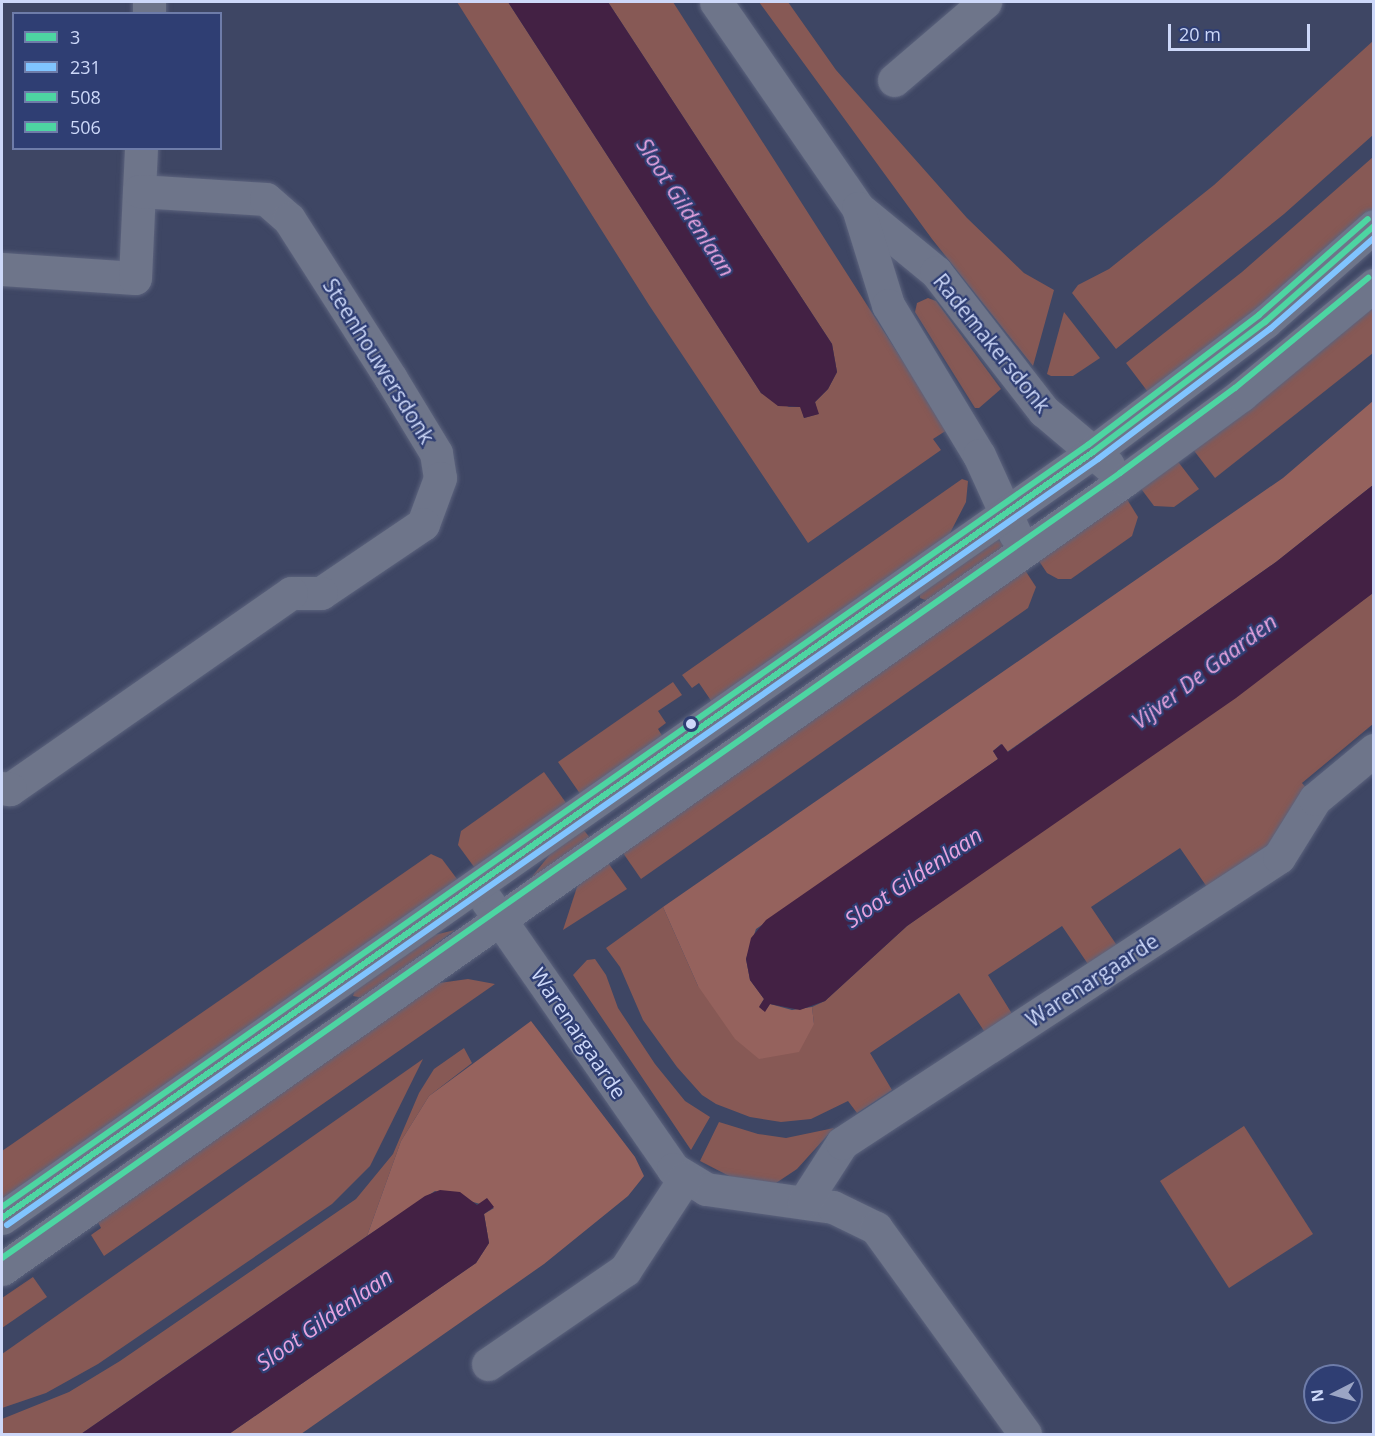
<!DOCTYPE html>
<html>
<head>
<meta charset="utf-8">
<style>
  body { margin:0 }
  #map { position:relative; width:1375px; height:1436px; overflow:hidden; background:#3e4664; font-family:"Open Sans",sans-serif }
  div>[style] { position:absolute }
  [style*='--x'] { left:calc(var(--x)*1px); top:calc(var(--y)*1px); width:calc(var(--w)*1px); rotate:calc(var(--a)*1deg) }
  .green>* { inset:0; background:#875955 }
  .forest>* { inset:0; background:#95625d }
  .water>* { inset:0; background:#432144 }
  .roads { filter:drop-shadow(0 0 2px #5c637d) drop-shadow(0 0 2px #5c637d) }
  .minor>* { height:33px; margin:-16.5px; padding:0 16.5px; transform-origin:16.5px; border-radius:16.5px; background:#6e758a }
  .bus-1>* { height:6px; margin:-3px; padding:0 3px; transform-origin:3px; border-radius:3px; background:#4dd5a2 }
  .bus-2>* { height:6px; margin:-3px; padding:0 3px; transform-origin:3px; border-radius:3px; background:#80c4ff }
  .bus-3>* { height:6px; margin:-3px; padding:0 3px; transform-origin:3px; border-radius:3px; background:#4dd5a2 }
  .bus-4>* { height:6px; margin:-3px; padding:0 3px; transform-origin:3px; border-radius:3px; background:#4dd5a2 }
  .dots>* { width:16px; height:16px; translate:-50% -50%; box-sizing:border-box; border:3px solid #2f3e73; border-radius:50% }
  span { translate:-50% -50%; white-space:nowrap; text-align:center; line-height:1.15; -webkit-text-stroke:4.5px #2f3e73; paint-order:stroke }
  .street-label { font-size:21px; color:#cdd8f9 }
  .water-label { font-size:22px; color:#e7a4e0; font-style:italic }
  .frame { position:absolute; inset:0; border:3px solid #cdd8f9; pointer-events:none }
  .legend { position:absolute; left:12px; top:12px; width:210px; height:138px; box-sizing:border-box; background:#2f3e73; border:2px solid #6e7ca9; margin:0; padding:8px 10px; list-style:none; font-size:18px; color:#cdd8f9 }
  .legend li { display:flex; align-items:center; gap:12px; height:30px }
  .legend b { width:30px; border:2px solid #6e7ca9 }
  .north { position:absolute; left:1303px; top:1364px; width:60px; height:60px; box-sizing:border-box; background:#2f3e73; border:2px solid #6e7ca9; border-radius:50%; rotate:264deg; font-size:16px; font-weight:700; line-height:24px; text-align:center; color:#cdd8f9 }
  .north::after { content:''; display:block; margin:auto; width:21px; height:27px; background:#9ba5c5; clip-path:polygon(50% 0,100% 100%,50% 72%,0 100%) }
  .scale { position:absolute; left:1168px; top:24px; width:142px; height:27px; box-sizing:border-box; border:3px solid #cdd8f9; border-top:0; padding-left:8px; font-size:18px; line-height:21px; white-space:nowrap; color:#cdd8f9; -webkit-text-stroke:4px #2f3e73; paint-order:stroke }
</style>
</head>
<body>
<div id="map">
  <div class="green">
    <div style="clip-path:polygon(457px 2px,508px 2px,761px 393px,789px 407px,801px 407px,804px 418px,818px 414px,815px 402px,828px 389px,837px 372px,832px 344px,608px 2px,673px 2px,947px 430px,933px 439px,941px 450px,808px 543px,649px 305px)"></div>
    <div style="clip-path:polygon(759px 2px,788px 2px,836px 70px,967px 218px,1024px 273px,1054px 290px,1033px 366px,932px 239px)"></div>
    <div style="clip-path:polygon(1373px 41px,1373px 135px,1284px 214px,1116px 349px,1072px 293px,1078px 285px,1109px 269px,1214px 185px)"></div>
    <div style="clip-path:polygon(1373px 157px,1373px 216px,1151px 396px,1126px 363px,1242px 272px)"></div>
    <div style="clip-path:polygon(928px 298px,936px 301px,1001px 389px,979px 408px,975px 408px,915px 312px,917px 303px)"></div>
    <div style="clip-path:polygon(1373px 301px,1373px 353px,1215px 478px,1192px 448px)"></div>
    <div style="clip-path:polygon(1064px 312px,1100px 358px,1073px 376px,1051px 376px,1047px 374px)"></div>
    <div style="clip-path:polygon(1176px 459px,1199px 489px,1174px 507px,1154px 506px,1139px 486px)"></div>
    <div style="clip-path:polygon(962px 479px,968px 481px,966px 502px,949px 535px,714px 705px,699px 683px,692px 688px,682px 675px)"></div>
    <div style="clip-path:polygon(1125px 496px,1138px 517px,1132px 536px,1071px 579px,1058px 579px,1047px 573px,1037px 558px)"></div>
    <div style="clip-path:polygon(997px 539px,1005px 546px,928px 601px,920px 598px,920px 594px)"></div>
    <div style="clip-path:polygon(1023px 567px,1036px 587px,1028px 608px,641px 879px,621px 850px)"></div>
    <div style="clip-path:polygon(1373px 593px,1373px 724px,1302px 783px,1308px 790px,1269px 848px,1207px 887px,1180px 848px,1091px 907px,1118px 947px,1090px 967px,1062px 926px,988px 975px,1014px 1017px,986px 1034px,959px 993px,870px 1053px,892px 1090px,857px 1113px,848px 1101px,811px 1119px,781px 1122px,750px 1117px,716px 1104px,702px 1095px,677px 1067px,643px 1020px,620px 967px,606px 948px,663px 907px,698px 986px,814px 1024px,812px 1007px,825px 1001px,907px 926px)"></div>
    <div style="clip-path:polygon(673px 682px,682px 695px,658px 711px,666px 723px,658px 729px,664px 739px,583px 798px,558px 762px)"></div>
    <div style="clip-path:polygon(544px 772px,569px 807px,477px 871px,458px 845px,461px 831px)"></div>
    <div style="clip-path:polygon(582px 828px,591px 839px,531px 878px,555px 848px)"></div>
    <div style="clip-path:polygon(431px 854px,442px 859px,460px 883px,2px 1202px,2px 1151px)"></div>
    <div style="clip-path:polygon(606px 860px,627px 889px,563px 930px,577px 887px)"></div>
    <div style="clip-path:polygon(455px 930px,363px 998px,353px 996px,356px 987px,426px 937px)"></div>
    <div style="clip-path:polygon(595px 959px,606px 975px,618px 1008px,655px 1064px,685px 1101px,710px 1117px,691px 1150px,573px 975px,587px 960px)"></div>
    <div style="clip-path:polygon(468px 979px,495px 984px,104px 1256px,91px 1235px,101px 1228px,95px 1216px,432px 984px)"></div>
    <div style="clip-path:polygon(464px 1048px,472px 1063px,429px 1096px,401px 1141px,367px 1236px,81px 1434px,2px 1434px,2px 1419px,69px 1392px,120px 1361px,356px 1199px,393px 1154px,419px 1093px,434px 1069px)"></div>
    <div style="clip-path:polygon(423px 1059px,370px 1166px,332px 1204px,98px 1364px,46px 1393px,2px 1408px,2px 1354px)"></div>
    <div style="clip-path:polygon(719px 1122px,758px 1134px,786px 1138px,834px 1128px,797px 1169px,776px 1183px,733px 1178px,700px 1161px)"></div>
    <div style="clip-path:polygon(1244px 1126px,1313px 1234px,1229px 1288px,1160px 1181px)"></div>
    <div style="clip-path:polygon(33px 1277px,47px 1297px,2px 1328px,2px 1298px)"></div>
  </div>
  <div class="forest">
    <div style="clip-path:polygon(1373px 401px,1373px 485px,1276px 562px,1007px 752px,1001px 744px,993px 751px,998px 759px,756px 929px,746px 959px,750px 980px,764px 999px,759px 1007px,765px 1011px,770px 1004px,792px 1010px,812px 1007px,814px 1024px,799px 1052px,759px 1059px,735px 1039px,698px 986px,663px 907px,1283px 478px)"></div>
    <div style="clip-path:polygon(531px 1021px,635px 1157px,644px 1176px,628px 1196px,544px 1264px,301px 1434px,229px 1434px,476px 1263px,489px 1243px,484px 1214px,494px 1208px,435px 1191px,367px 1236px,401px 1141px,429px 1096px)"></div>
  </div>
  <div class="water">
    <div style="clip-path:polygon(508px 2px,608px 2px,832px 344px,837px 372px,828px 389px,815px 402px,819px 414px,804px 418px,800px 407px,778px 406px,761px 393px)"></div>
    <div style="clip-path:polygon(1373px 485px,1373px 593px,1236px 698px,907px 926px,825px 1001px,800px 1010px,770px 1004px,765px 1012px,759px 1007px,764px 999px,750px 980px,746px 959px,751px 938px,766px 920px,998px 759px,993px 751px,1002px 744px,1008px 752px,1276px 562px)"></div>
    <div style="clip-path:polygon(440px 1190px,460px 1192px,477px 1205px,487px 1198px,494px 1207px,484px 1214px,489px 1243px,476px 1263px,229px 1434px,81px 1434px,425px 1196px)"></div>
  </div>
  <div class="roads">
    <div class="minor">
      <div style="--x:716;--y:2;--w:250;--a:55.4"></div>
      <div style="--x:858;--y:208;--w:101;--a:39.4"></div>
      <div style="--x:936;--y:272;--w:176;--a:52.2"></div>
      <div style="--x:1044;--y:411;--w:84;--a:40.2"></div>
      <div style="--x:149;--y:14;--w:12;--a:-90"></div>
      <div style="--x:894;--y:80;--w:120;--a:-40.6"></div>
      <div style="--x:139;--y:191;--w:43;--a:-87.3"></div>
      <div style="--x:858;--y:208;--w:102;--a:72.8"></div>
      <div style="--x:888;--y:305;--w:175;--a:58.8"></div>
      <div style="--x:979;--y:455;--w:87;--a:65.5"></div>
      <div style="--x:2;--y:269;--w:133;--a:3.9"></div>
      <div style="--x:135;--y:278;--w:87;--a:-87.4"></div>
      <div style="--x:139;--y:191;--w:127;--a:3.6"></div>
      <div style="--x:266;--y:199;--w:30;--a:41"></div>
      <div style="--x:289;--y:219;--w:188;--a:57.4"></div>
      <div style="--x:390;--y:377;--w:89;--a:58.8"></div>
      <div style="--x:436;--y:453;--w:25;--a:81"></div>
      <div style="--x:440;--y:478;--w:49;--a:110.3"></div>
      <div style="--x:423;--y:524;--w:123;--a:145.9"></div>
      <div style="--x:321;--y:593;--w:30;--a:180"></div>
      <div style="--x:291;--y:593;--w:343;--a:145.1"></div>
      <div style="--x:10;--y:789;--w:8;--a:-173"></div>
      <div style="--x:487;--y:901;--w:326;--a:55.2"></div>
      <div style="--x:673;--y:1169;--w:39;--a:31"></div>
      <div style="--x:706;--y:1189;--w:128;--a:8.1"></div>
      <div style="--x:833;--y:1207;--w:48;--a:26"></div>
      <div style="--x:876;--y:1228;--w:254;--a:54.1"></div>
      <div style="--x:804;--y:1202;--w:70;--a:-57.2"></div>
      <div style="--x:842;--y:1143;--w:522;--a:-33.2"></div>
      <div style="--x:1279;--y:857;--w:68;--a:-58.2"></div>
      <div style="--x:1315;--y:799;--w:77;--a:-39.7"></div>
      <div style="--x:2;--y:1218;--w:1333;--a:-35.07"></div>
      <div style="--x:1093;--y:452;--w:216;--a:-37.1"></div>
      <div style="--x:1265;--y:322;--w:145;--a:-41.4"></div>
      <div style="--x:2;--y:1269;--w:1372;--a:-35.09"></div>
      <div style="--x:1125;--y:480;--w:144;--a:-36.2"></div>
      <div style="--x:1241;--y:395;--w:173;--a:-39.6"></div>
      <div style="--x:488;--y:1364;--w:166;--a:-34.5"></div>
      <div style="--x:625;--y:1270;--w:110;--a:-56.9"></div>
    </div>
  </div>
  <div class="bus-1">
    <div style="--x:2;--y:1218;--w:1333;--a:-35.07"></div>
    <div style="--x:1093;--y:452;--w:216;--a:-37.1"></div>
    <div style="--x:1265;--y:322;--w:145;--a:-41.4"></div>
  </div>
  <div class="bus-2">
    <div style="--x:7;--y:1225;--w:1333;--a:-35.07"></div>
    <div style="--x:1098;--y:459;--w:216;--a:-37.1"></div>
    <div style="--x:1270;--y:329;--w:138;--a:-41.2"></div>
  </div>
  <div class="bus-3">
    <div style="--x:2;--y:1207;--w:1327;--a:-35.06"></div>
    <div style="--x:1088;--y:445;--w:215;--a:-37.2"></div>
    <div style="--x:1259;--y:315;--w:145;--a:-41.4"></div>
  </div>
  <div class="bus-4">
    <div style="--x:2;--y:1258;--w:1366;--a:-35.07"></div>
    <div style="--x:1120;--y:473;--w:143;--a:-36.5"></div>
    <div style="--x:1235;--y:388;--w:173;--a:-39.6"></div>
  </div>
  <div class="dots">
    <div style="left:691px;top:724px;background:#cdd8f9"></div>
  </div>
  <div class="street-label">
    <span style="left:992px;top:343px;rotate:51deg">Rademakersdonk</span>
    <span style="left:379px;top:361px;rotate:58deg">Steenhouwersdonk</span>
    <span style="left:1092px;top:980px;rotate:-33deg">Warenargaarde</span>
    <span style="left:579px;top:1033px;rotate:56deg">Warenargaarde</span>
  </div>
  <div class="water-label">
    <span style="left:686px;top:207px;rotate:57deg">Sloot Gildenlaan</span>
    <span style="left:1204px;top:671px;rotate:-37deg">Vijver De Gaarden</span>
    <span style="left:913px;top:877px;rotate:-34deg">Sloot Gildenlaan</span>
    <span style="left:324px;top:1319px;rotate:-35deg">Sloot Gildenlaan</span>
  </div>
  <div class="frame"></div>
  <ul class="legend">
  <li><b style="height:8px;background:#4dd5a2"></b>3</li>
  <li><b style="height:8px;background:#80c4ff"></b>231</li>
  <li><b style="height:8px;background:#4dd5a2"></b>508</li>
  <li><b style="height:8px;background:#4dd5a2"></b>506</li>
  </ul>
  <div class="north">N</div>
  <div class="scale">20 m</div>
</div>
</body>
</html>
